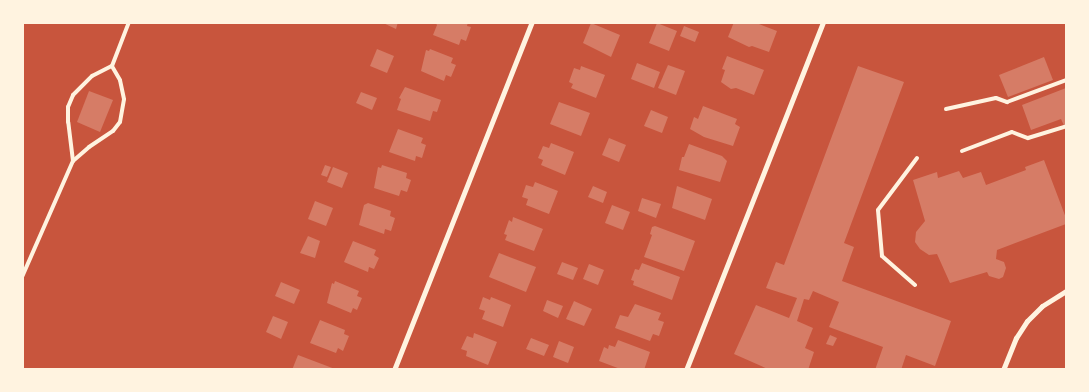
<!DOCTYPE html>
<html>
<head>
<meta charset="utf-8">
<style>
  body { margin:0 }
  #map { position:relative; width:1089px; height:392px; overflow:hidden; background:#c8553d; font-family:Ubuntu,sans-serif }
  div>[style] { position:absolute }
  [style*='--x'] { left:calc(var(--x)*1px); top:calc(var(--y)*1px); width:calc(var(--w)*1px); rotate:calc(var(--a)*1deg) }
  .building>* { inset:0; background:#d67c66 }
  .service>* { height:4px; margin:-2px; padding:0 2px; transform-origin:2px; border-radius:2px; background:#fff3e0 }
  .minor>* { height:5px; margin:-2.5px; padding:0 2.5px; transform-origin:2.5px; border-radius:2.5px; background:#fff3e0 }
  span { translate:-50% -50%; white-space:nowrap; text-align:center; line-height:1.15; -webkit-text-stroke:4px #fff3e0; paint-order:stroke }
  .frame { position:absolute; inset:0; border:24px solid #fff3e0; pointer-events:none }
</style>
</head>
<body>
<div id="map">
  <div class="building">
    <div style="clip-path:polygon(381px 22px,398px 22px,396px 29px)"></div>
    <div style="clip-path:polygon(435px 22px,468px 22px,467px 26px,471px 27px,466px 41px,461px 39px,459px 45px,433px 35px,437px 25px)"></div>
    <div style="clip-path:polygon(734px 22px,754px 22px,777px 31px,769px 52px,752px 46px,749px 47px,728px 37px)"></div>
    <div style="clip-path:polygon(591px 23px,620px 35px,611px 57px,583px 43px)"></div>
    <div style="clip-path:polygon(657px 23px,677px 31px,669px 51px,649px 43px)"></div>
    <div style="clip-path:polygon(684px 26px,699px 32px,695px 42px,680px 36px)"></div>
    <div style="clip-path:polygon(377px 49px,394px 56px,387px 73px,370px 66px)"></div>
    <div style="clip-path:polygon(430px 49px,453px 58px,451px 63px,456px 65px,451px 77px,446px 75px,444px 81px,421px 71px,426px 50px,429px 51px)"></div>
    <div style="clip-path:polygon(727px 56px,764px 70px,754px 95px,736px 88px,731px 89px,721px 82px,725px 70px,722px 69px)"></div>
    <div style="clip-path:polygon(1044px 57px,1053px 80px,1008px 97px,999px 75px)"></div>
    <div style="clip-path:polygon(637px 63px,660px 72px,654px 88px,631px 79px)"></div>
    <div style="clip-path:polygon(668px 65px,685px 71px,676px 95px,658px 88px)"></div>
    <div style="clip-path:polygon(581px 66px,605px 75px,596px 98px,571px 88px,573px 84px,569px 82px,574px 68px,580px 70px)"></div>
    <div style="clip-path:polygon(858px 66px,904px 82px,844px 243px,854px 247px,842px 281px,951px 321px,935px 366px,906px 355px,901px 370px,875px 370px,883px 347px,829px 327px,839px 302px,813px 291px,809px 300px,804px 299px,797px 321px,813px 328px,805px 348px,814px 352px,808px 370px,770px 370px,734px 354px,756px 305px,789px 318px,797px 298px,766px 288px,776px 262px,784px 265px)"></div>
    <div style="clip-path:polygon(405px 87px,441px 100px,437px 112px,433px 111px,430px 121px,397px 110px,401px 99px,399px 98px)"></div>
    <div style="clip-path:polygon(1066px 88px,1066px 130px,1061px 119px,1031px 130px,1022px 105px)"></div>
    <div style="clip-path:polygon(89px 91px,113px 100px,100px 132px,77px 122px)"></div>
    <div style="clip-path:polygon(361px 92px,377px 98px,372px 110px,356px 103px)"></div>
    <div style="clip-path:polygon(559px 102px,590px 113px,581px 136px,550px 124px)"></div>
    <div style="clip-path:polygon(703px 106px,737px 119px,735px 124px,740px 127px,733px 146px,704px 137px,690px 129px,694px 117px,698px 119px)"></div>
    <div style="clip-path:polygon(651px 110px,668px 117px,662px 133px,644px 126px)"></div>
    <div style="clip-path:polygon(398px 129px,423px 138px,421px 143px,426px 145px,422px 158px,416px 156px,415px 161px,389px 152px)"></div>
    <div style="clip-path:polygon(609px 138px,626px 145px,619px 162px,602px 155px)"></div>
    <div style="clip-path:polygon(551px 143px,574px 152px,565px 175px,541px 165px,543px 160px,538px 158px,543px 146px,549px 148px)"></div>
    <div style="clip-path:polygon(689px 144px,722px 156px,727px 161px,720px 182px,679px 170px,682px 157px,684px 157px)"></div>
    <div style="clip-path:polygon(1044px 160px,1066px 218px,1066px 224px,997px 250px,996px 259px,1004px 262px,1006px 268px,1003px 277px,999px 279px,989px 276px,987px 272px,950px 283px,937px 254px,929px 255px,920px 249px,915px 242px,916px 232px,925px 221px,913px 180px,937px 172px,938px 178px,959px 171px,963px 178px,981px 172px,986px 185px,1026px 170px,1025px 167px)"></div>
    <div style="clip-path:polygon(325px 165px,331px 167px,327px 177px,321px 175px)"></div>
    <div style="clip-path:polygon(382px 165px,407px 173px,406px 178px,411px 180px,407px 192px,401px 190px,399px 196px,374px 188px,378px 167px,381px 168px)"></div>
    <div style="clip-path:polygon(333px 167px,348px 173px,342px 188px,327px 182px)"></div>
    <div style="clip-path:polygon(535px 182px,558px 191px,549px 214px,526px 205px,528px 199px,522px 197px,526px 185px,533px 187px)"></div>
    <div style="clip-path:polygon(593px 186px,607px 192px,603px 203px,588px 197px)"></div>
    <div style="clip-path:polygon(677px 186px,712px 199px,705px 220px,672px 208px)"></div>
    <div style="clip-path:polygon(642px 198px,661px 204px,656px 218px,638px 211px)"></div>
    <div style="clip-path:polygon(315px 201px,333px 208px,326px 226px,308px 219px)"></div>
    <div style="clip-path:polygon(368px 203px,391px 211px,390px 216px,395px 218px,391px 231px,385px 229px,384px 234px,359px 225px,364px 205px)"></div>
    <div style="clip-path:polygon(612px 205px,630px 212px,623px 230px,605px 223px)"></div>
    <div style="clip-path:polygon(513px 217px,543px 229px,534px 251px,505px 240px,507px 235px,504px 234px,509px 220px,512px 222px)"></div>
    <div style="clip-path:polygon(655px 226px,695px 241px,684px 271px,644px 257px,652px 235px,650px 234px,652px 227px)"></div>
    <div style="clip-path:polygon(308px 236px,320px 241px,315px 258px,300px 253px)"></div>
    <div style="clip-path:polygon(353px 241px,376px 250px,374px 255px,379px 258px,374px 269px,369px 267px,368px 272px,344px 262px)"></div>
    <div style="clip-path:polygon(499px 253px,536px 267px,526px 292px,489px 277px)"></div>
    <div style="clip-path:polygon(562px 262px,578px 268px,573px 280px,557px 274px)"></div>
    <div style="clip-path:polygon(642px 263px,680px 277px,672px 300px,633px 285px,634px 281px,631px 280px,635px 269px,639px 270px)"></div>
    <div style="clip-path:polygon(589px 264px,604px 270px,598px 285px,583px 279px)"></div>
    <div style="clip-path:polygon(335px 281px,359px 291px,357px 296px,362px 298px,357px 310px,353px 308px,351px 313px,327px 303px,332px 283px,334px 284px)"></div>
    <div style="clip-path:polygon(281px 282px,300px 290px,294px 304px,275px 296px)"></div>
    <div style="clip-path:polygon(483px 297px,490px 300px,491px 297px,511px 305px,503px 327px,482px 319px,485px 311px,479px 309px)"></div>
    <div style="clip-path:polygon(547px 300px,563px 306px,558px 318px,543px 311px)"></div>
    <div style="clip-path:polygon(574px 301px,592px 309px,584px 326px,566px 319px)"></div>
    <div style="clip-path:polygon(635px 304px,661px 313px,658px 320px,664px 322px,659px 336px,653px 334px,650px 341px,615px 328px,620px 315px,628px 317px)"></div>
    <div style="clip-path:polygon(273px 316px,288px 322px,281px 339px,266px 332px)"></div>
    <div style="clip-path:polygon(320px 320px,345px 330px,344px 334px,349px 336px,343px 351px,338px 348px,336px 353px,310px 343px)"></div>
    <div style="clip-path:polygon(474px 333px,497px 342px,488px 365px,466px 356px,467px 351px,461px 349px,467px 336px,473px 338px)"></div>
    <div style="clip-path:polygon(830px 335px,837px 338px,833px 346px,826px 344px)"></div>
    <div style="clip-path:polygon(531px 338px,549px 345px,544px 356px,526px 349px)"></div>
    <div style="clip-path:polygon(618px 340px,650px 352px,644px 370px,623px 370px,599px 361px,604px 347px,608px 349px,609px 345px,615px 347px)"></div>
    <div style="clip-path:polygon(559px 341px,574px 347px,568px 363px,553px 357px)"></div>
    <div style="clip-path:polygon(298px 355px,335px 369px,335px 370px,292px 370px)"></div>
  </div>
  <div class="service">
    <div style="--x:946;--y:109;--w:51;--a:-12.4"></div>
    <div style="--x:996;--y:98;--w:12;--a:20"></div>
    <div style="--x:1007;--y:102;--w:63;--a:-20.4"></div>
    <div style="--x:962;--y:151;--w:53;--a:-20.8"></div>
    <div style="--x:1012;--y:132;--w:17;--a:21"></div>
    <div style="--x:1028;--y:138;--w:38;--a:-17"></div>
    <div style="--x:73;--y:161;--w:39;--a:-97"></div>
    <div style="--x:68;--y:122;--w:15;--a:-90"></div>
    <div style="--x:68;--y:107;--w:13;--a:-67"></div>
    <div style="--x:73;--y:95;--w:27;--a:-45"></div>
    <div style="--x:92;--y:76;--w:22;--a:-27"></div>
    <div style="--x:112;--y:66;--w:47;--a:-68.9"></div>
    <div style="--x:22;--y:277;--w:127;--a:-66.3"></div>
    <div style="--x:73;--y:161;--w:21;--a:-41"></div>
    <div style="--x:89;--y:147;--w:29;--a:-34"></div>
    <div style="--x:113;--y:131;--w:11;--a:-52"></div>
    <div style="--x:120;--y:122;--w:23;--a:-80"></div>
    <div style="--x:124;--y:99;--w:19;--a:-102"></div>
    <div style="--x:120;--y:80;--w:16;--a:-120"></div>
    <div style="--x:915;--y:285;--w:44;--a:-138.7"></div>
    <div style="--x:882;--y:256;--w:46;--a:-95"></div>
    <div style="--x:878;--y:210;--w:65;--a:-53.1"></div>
  </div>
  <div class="minor">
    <div style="--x:394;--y:370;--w:374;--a:-68.4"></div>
    <div style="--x:686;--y:370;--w:374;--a:-68.5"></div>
    <div style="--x:1003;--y:370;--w:35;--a:-68"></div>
    <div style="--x:1016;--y:338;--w:20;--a:-57"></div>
    <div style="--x:1027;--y:321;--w:21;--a:-45"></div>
    <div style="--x:1042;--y:306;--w:28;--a:-32"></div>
  </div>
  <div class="frame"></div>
</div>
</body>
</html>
